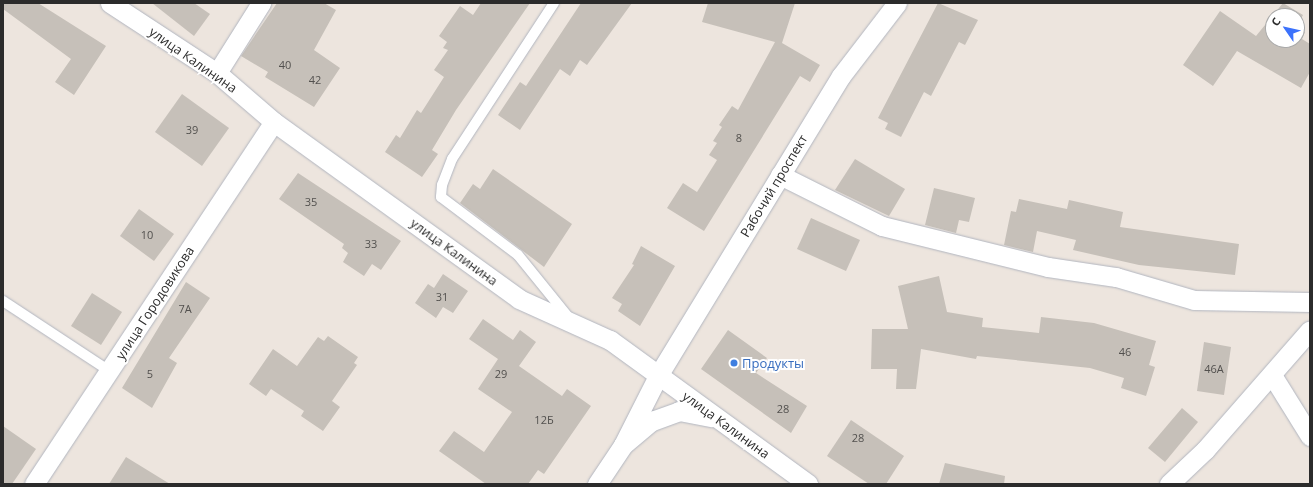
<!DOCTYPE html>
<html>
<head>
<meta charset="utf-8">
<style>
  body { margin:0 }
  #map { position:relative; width:1313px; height:487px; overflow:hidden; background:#ede5de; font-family:"Open Sans",sans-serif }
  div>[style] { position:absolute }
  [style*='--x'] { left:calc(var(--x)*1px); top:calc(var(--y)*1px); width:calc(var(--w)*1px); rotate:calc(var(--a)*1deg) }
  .building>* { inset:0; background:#c6c0b9 }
  .roads { filter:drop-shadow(0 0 1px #b1b5bf) drop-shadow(0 0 1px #b1b5bf) }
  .lane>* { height:10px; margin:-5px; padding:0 5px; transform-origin:5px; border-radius:5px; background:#fff }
  .street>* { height:19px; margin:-9.5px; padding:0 9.5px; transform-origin:9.5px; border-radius:9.5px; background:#fff }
  .dots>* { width:11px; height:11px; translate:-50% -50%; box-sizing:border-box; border:2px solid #fff; border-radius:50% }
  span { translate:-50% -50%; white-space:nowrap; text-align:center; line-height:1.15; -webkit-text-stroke:4px #fff; paint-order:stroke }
  .number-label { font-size:11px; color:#52504e }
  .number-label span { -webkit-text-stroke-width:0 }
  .street-label { font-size:13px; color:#2b2b2b }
  .shop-label { font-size:13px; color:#366cbe }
  .left { translate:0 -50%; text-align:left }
  .frame { position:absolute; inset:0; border:4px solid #2b2b2b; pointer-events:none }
  .north { position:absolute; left:1265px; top:8px; width:40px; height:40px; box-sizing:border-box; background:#fff; border:1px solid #aaa; border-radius:50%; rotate:304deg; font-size:11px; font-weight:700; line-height:16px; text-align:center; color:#2b2b2b }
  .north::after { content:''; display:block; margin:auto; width:14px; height:18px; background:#3c72fc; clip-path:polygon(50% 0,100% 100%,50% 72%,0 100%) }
</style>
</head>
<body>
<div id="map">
  <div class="building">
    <div style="clip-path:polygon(3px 3px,38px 3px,106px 46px,74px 95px,55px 82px,71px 59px,3px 9px)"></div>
    <div style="clip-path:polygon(152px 3px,194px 3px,210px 14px,194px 36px)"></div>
    <div style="clip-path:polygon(277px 3px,324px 3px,336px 10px,314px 50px,340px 68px,314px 107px,265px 77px,268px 72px,241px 56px)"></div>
    <div style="clip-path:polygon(481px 3px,530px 3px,456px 110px,432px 150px,438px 154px,422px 177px,385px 152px,396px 135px,400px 138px,417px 110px,421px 113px,444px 77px,434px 70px,448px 50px,443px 48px,447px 42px,439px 36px,460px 6px,473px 15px)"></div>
    <div style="clip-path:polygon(581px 3px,632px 3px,587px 65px,580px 60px,570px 76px,560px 69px,520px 130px,498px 115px,520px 82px,526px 86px)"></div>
    <div style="clip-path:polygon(708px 3px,795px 3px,782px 43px,820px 65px,810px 82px,800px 76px,704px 231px,667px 208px,683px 183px,697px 192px,717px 160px,709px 155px,717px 143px,713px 141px,722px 127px,719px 125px,732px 106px,738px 110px,775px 42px,702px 22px)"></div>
    <div style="clip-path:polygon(938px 3px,978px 20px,965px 45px,959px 42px,931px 96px,924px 92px,901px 137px,885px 129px,888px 123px,878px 118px)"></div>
    <div style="clip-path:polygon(1283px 3px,1303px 15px,1297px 26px,1297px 16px,1273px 16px,1273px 40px,1297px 40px,1297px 27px,1305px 32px,1302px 39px,1310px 44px,1310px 72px,1301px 88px,1237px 51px,1213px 86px,1183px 65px,1220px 11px,1256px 36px)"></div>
    <div style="clip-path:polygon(182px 94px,229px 128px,202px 166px,155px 132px)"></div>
    <div style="clip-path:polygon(855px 159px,905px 189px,889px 216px,835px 190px)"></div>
    <div style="clip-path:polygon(493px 169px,572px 224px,544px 267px,460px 203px,473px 184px,480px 189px)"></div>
    <div style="clip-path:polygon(298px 173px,401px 241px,381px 270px,372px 264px,364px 276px,343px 262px,348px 253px,342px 248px,344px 244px,279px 199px)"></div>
    <div style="clip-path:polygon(934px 188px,975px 198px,969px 222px,959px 220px,956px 233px,925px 225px)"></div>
    <div style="clip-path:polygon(1019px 199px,1067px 209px,1069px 200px,1123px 212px,1120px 227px,1239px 244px,1235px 275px,1139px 265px,1073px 250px,1076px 240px,1037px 231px,1033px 252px,1004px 245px,1011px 211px,1016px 212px)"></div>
    <div style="clip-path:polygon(139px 209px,174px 234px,154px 261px,120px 236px)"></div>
    <div style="clip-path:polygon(811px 218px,860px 240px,846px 271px,797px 249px)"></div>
    <div style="clip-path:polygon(641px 246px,675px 266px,640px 326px,618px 311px,622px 304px,612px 298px,634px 265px,632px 264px)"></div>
    <div style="clip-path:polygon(443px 274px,468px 291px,453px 313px,443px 307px,436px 318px,415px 303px,428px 284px,434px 288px)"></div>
    <div style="clip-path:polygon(939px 276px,947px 312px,983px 318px,982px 327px,1039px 333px,1041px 317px,1094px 323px,1156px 341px,1149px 365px,1155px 367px,1146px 396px,1121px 388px,1124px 378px,1090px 368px,977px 356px,976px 359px,921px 349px,916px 389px,896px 389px,897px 369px,871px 369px,872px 329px,908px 329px,898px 286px)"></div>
    <div style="clip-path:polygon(186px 282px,210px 298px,169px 358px,177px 363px,152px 408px,122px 388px)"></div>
    <div style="clip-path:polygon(92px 293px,122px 312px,101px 345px,71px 326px)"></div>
    <div style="clip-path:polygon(483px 319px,513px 340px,520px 330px,536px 342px,519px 366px,562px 396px,567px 389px,591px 406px,544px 474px,538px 470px,528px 484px,486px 484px,439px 451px,454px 431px,484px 452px,512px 412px,478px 389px,498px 359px,469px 339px)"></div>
    <div style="clip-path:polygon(728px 330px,767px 358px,756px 373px,807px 406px,791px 433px,701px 369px)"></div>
    <div style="clip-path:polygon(328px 336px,358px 357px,354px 363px,357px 365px,332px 401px,340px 407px,323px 431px,301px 416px,304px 411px,271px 389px,266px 396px,249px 384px,273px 349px,297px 366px,318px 337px,324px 341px)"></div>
    <div style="clip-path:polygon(1204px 342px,1231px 347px,1224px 395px,1197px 391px)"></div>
    <div style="clip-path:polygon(1182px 408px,1198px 422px,1165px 462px,1148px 448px)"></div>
    <div style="clip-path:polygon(851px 420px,904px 456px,886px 484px,869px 484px,827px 456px)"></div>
    <div style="clip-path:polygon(3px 426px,36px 449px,12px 484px,3px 484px)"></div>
    <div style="clip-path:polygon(126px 457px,170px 484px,109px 484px)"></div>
    <div style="clip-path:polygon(945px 463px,1005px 476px,1004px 484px,939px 484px)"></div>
  </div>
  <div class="roads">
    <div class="lane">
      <div style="--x:554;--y:3;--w:186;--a:123.2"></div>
      <div style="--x:452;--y:159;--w:28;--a:111"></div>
      <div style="--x:442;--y:185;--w:12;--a:95"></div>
      <div style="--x:441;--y:197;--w:96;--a:37"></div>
      <div style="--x:518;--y:255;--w:81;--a:51"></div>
      <div style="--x:3;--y:301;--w:129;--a:33.3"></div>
    </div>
    <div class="street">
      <div style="--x:110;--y:3;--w:128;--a:33.2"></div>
      <div style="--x:217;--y:73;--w:75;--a:40.7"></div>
      <div style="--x:274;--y:122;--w:302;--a:35.8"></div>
      <div style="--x:519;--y:299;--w:100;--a:24.3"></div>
      <div style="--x:610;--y:340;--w:245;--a:36"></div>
      <div style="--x:217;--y:73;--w:83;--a:-57.8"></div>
      <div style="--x:780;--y:175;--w:114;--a:26.6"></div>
      <div style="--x:882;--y:226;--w:171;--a:13.9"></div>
      <div style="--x:1048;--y:267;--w:69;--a:8.4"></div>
      <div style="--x:1116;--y:277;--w:81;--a:16.4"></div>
      <div style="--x:1194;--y:300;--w:116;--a:1"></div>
      <div style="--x:1272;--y:375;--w:72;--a:58.1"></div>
      <div style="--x:623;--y:445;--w:80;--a:-63.1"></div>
      <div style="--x:659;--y:374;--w:349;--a:-58.6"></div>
      <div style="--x:841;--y:76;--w:92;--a:-52.5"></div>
      <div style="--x:34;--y:484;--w:434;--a:-56.5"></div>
      <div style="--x:597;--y:484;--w:47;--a:-56.3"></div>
      <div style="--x:623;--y:445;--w:38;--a:-40"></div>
      <div style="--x:652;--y:421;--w:29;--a:-20"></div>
      <div style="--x:679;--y:411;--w:33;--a:11"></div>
      <div style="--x:1169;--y:484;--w:50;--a:-43.4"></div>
      <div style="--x:1205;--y:450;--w:159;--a:-48.8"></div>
    </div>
  </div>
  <div class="dots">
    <div style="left:734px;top:363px;background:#3f7fe0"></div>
  </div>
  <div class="number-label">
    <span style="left:285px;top:65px">40</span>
    <span style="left:315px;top:80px">42</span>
    <span style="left:192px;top:130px">39</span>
    <span style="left:739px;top:138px">8</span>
    <span style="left:311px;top:202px">35</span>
    <span style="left:147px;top:235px">10</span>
    <span style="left:371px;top:244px">33</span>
    <span style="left:442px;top:297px">31</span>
    <span style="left:185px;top:309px">7А</span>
    <span style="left:1125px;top:352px">46</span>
    <span style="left:1214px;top:369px">46А</span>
    <span style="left:150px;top:374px">5</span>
    <span style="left:501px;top:374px">29</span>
    <span style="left:783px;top:409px">28</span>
    <span style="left:544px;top:420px">12Б</span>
    <span style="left:858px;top:438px">28</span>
  </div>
  <div class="street-label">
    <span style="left:193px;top:60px;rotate:35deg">улица Калинина</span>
    <span style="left:774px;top:186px;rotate:-59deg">Рабочий проспект</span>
    <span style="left:454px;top:252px;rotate:36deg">улица Калинина</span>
    <span style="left:155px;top:303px;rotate:-57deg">улица Городовикова</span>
    <span style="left:726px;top:425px;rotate:36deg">улица Калинина</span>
  </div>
  <div class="shop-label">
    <span class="left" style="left:742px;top:363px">Продукты</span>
  </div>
  <div class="frame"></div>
  <div class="north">С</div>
</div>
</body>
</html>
